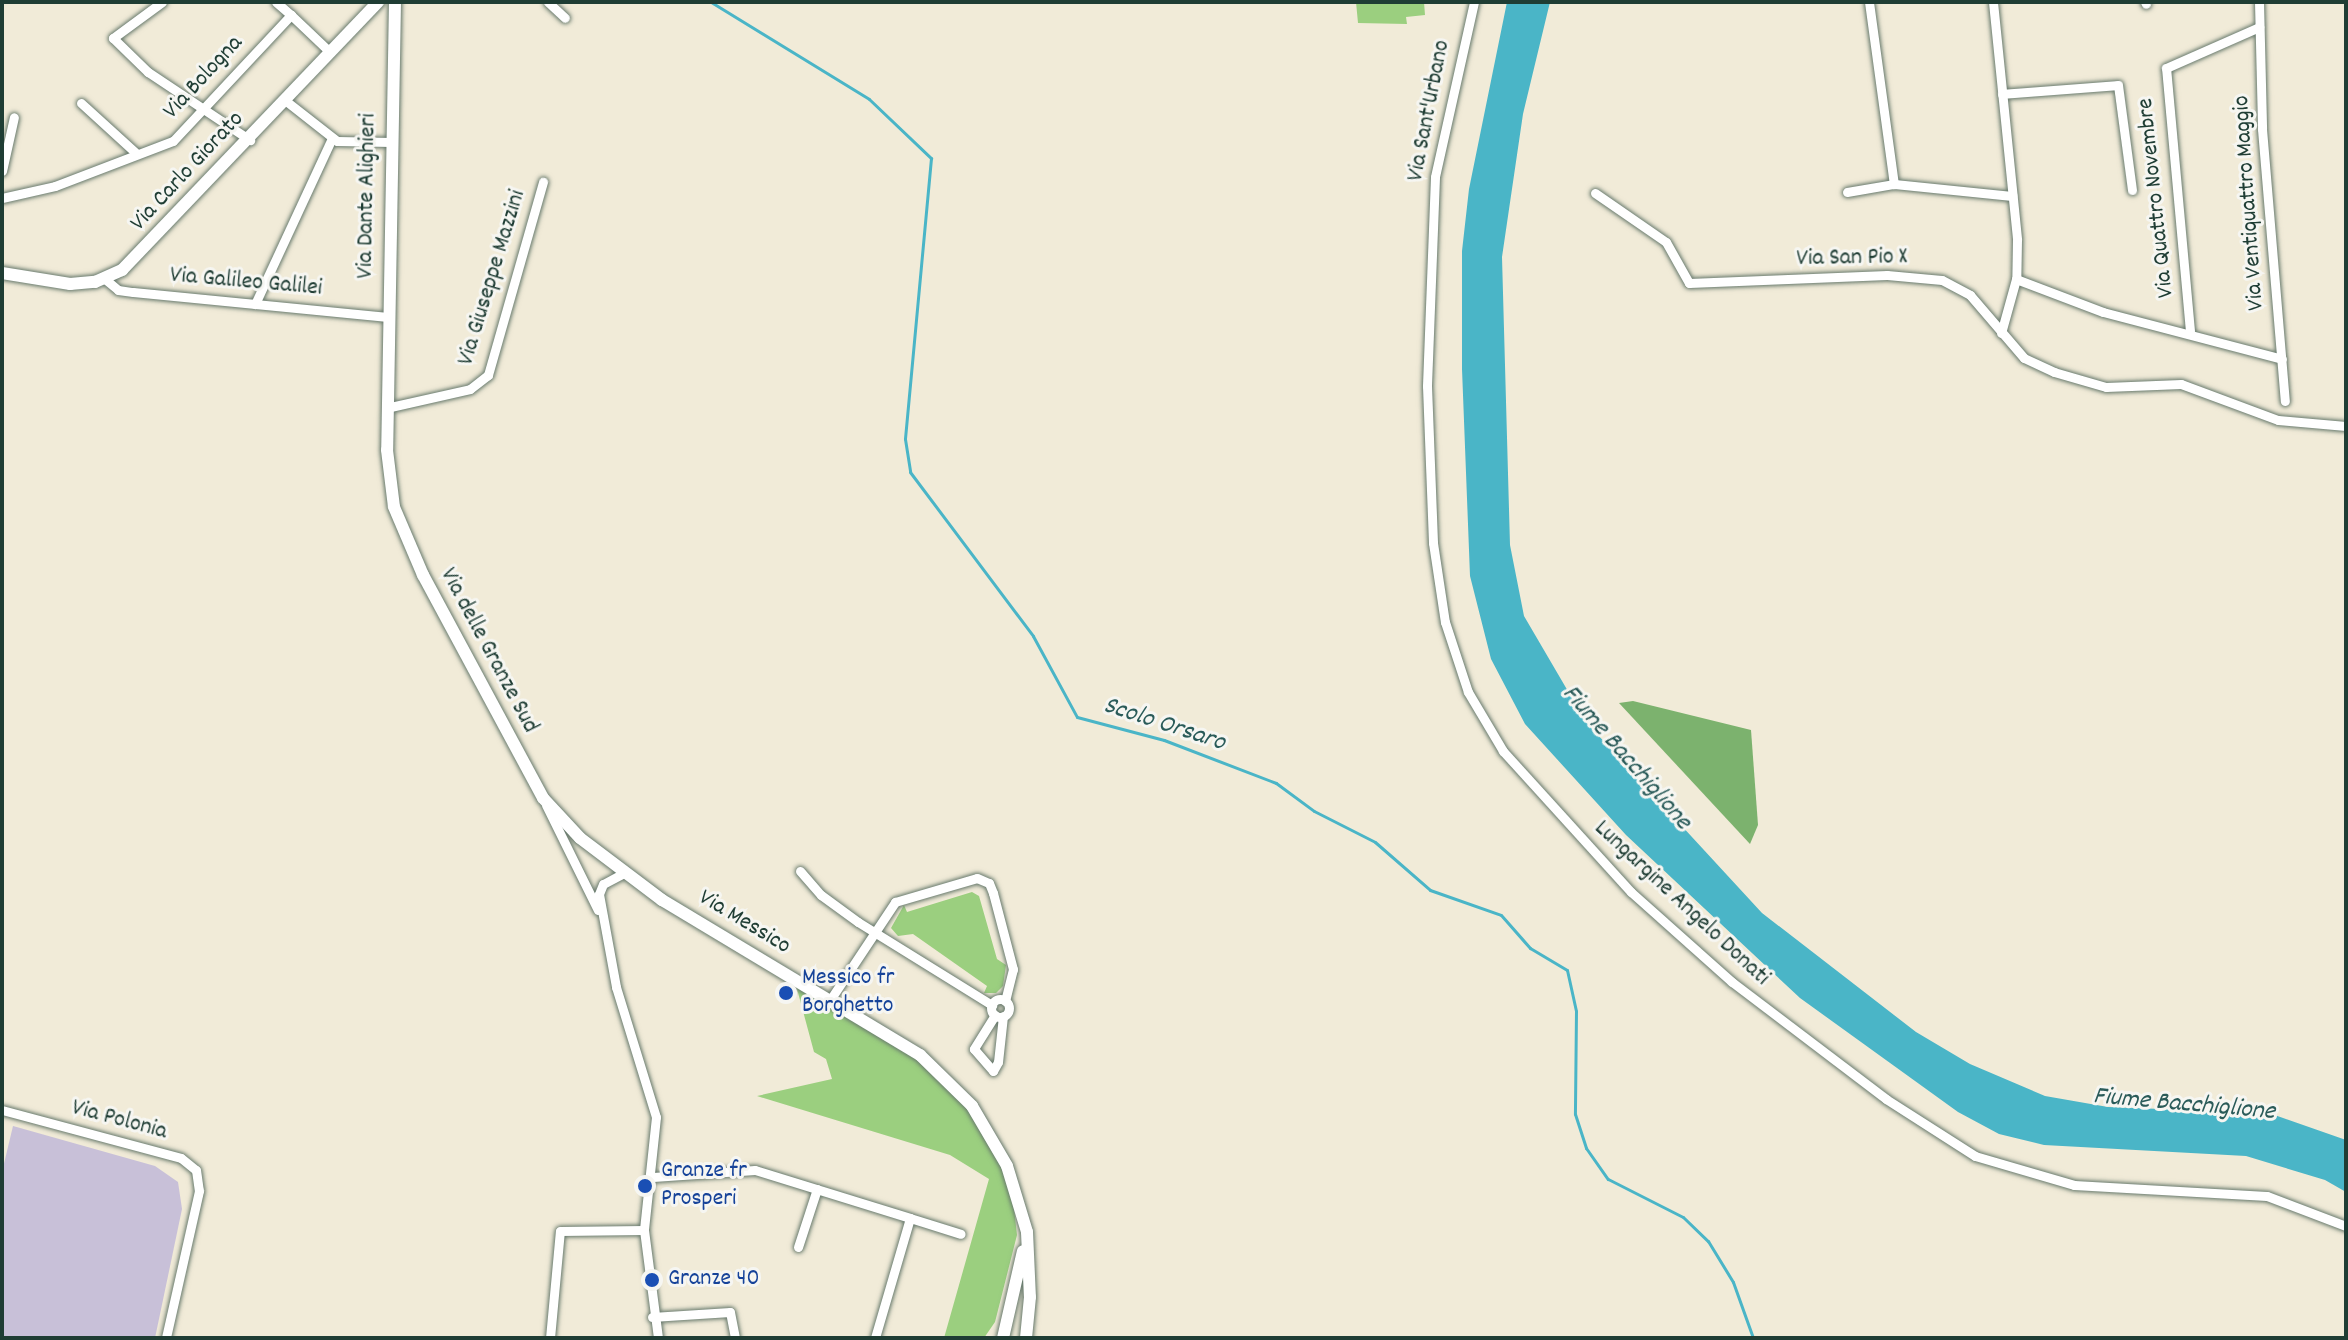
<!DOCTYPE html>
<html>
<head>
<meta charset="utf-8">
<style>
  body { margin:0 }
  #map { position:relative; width:2348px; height:1340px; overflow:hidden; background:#f1ebd8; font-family:Dekko,sans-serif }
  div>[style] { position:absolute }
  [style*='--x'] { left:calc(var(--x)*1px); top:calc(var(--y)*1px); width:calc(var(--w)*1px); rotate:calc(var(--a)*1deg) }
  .industrial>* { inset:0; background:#c8c0d8 }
  .green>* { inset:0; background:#9bcf7f }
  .forest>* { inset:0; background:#7cb26e }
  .water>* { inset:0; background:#4ab5c7 }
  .stream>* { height:3px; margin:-1.5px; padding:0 1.5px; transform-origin:1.5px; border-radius:1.5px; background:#4ab5c7 }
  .roads { filter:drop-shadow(0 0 2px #687a6d) drop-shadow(0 0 2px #687a6d) }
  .street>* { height:9px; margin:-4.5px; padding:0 4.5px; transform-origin:4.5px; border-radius:4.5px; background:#fff }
  .street>.ring { margin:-4.5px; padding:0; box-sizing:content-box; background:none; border:9px solid #fff; border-radius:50% }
  .secondary>* { height:12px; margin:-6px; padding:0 6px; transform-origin:6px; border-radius:6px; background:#fff }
  .dots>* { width:22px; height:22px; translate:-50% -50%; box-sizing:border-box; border:4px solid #f6f6f2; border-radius:50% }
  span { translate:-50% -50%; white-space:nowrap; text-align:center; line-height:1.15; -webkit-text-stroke:6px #f6f6f2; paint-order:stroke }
  .street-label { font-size:24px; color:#1f3d34 }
  .transit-label { font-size:24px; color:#164399 }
  .left { translate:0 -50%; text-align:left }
  .water-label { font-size:26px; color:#2a5b59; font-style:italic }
  .frame { position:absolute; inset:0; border:4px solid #1f3d34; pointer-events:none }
</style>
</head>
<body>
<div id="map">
  <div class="industrial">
    <div style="clip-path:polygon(13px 1126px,155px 1166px,178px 1182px,182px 1209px,155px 1338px,2px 1338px,2px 1172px)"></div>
  </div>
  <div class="green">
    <div style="clip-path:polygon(1356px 2px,1424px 2px,1425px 15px,1406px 17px,1407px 24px,1358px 23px)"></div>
    <div style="clip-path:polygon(972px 892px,979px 896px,997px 959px,1006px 965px,1003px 986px,996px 993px,984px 993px,987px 986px,913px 934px,898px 936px,891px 928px,904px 905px,907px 912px)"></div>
    <div style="clip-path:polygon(793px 974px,921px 1053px,977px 1106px,1009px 1165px,1017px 1235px,995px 1322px,984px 1338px,944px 1338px,989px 1179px,950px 1155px,757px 1096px,832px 1079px,826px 1059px,814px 1052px)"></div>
  </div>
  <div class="forest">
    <div style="clip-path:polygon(1633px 701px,1751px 730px,1758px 825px,1750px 844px,1619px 703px)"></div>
  </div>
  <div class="water">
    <div style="clip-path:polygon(1507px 2px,1550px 2px,1523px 114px,1502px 257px,1510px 545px,1524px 616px,1586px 722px,1762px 913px,1916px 1032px,1970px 1064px,2045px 1096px,2108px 1107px,2269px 1113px,2346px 1140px,2346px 1192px,2325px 1180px,2246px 1156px,2044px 1145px,1999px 1134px,1958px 1112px,1800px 998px,1626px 835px,1525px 724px,1491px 659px,1470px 576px,1462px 369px,1462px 251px,1469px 189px)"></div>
  </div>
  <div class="stream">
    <div style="--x:711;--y:2;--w:185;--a:31.5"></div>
    <div style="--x:869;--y:99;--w:86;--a:43.6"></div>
    <div style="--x:931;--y:158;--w:282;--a:95.3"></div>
    <div style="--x:905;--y:439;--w:33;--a:81"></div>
    <div style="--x:910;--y:472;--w:205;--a:53.1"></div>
    <div style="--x:1033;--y:636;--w:92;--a:61.5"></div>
    <div style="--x:1077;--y:717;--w:90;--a:14.8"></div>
    <div style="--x:1164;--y:740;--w:120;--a:21"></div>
    <div style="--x:1276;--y:783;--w:47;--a:36.4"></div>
    <div style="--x:1314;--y:811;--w:68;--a:26.9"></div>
    <div style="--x:1375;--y:842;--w:73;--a:41.1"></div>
    <div style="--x:1430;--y:890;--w:75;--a:19.4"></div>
    <div style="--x:1501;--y:915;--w:44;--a:48.7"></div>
    <div style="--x:1530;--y:948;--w:43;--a:30.7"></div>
    <div style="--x:1567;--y:970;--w:42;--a:77.6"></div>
    <div style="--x:1576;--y:1011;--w:103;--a:90.6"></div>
    <div style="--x:1575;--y:1114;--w:36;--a:72"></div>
    <div style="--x:1586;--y:1148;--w:38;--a:55"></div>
    <div style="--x:1608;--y:1179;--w:84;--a:26.9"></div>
    <div style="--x:1683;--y:1217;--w:35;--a:44"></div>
    <div style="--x:1708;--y:1241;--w:48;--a:58.6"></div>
    <div style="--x:1733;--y:1282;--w:59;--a:70.3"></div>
  </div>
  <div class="roads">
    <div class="street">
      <div style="--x:162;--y:2;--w:61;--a:143.7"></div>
      <div style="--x:113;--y:38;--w:49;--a:44.2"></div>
      <div style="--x:148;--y:72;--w:123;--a:33.7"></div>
      <div style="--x:276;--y:2;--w:20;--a:41"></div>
      <div style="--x:548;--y:2;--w:23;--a:43"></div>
      <div style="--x:1474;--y:2;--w:179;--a:102.6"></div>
      <div style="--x:1435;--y:177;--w:209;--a:92.2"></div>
      <div style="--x:1427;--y:386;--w:157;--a:87.8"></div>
      <div style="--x:1433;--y:543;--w:80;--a:81.4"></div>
      <div style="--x:1445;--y:622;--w:74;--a:71.8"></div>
      <div style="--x:1468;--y:692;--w:69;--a:59.3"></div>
      <div style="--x:1503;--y:751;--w:190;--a:47.8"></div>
      <div style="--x:1631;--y:892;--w:135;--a:41.7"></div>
      <div style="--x:1732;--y:982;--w:193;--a:37.2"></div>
      <div style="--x:1886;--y:1099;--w:106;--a:32.6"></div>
      <div style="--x:1975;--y:1156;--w:103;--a:16.3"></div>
      <div style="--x:2074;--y:1185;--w:193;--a:3.3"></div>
      <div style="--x:2267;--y:1196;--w:85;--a:20.8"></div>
      <div style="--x:1869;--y:2;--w:184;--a:82.2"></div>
      <div style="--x:1993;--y:2;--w:239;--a:84.2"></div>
      <div style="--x:2017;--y:240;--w:39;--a:91"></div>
      <div style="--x:2016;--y:279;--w:56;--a:105.5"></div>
      <div style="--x:2145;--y:2;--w:2;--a:63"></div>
      <div style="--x:2259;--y:2;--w:127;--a:88.6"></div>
      <div style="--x:2262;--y:129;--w:273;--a:85.2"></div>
      <div style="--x:2002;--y:94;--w:116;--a:-4.4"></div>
      <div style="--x:2118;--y:85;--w:106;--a:82.4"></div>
      <div style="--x:286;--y:101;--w:65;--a:38.1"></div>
      <div style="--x:337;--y:141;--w:54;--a:1.1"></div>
      <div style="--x:81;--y:103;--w:74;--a:42.3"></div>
      <div style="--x:2;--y:171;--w:55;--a:-77.5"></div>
      <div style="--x:1847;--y:192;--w:48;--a:-9.7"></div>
      <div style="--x:1894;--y:184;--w:119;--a:5.8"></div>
      <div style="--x:1595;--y:193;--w:86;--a:34.6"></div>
      <div style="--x:1666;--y:242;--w:47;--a:60.7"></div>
      <div style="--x:1689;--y:283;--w:198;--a:-2.3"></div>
      <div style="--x:1887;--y:275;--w:55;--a:5.2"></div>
      <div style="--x:1942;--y:280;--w:32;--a:28"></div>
      <div style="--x:1970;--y:295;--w:83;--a:49.4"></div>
      <div style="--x:2024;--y:358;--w:33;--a:25"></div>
      <div style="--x:2054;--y:372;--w:54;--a:16.1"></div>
      <div style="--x:2106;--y:387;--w:75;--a:-2.3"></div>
      <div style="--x:2181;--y:384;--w:103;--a:20.4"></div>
      <div style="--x:2278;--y:420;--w:68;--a:5"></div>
      <div style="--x:2;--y:198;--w:54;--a:-12.8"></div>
      <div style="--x:55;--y:186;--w:126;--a:-20.9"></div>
      <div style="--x:173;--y:141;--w:173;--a:-46.9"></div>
      <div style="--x:291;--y:15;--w:54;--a:43.5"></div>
      <div style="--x:105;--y:279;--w:17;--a:40"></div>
      <div style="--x:118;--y:290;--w:15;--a:8"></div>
      <div style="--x:133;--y:292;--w:256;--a:5.6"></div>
      <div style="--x:2016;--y:279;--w:93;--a:20.8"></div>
      <div style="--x:2103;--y:312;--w:185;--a:14.7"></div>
      <div style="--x:255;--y:304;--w:183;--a:-65.1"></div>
      <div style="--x:2190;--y:331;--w:264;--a:-95.2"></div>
      <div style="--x:2166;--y:68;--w:102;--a:-23.8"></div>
      <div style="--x:386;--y:408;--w:86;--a:-12.7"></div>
      <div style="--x:470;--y:389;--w:23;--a:-38"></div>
      <div style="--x:488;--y:375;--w:201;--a:-74.1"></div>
      <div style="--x:546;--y:805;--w:117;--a:63.7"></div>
      <div style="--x:800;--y:871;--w:32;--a:49"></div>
      <div style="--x:821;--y:895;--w:46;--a:36.1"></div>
      <div style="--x:858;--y:922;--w:158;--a:31.8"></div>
      <div style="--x:622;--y:874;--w:21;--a:152"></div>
      <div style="--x:603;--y:884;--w:11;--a:112"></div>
      <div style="--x:599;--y:894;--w:95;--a:79.6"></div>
      <div style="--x:616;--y:987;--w:136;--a:72.9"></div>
      <div style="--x:656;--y:1117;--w:114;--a:96.1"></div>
      <div style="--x:644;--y:1230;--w:109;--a:82.6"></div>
      <div class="ring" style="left:991px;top:999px;width:9px;height:9px"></div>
      <div style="--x:830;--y:1000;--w:118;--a:-56.4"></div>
      <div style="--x:895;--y:902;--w:85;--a:-16.3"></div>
      <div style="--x:977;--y:878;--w:13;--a:23"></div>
      <div style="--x:989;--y:883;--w:11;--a:68"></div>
      <div style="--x:993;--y:893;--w:79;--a:75.3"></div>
      <div style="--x:1013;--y:969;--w:33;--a:104"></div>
      <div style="--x:995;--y:1015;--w:40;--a:122"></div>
      <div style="--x:974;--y:1049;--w:29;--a:49"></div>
      <div style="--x:993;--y:1071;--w:10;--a:-61"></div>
      <div style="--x:998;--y:1062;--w:46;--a:-83.8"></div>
      <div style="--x:2;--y:1110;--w:185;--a:15"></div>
      <div style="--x:181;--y:1158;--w:19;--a:39"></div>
      <div style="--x:196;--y:1170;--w:21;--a:82"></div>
      <div style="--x:199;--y:1191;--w:151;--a:102.7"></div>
      <div style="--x:653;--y:1177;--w:102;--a:-3.9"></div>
      <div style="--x:755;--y:1170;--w:162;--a:17.2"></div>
      <div style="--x:910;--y:1218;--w:125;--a:106.3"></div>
      <div style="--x:910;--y:1218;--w:53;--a:17.4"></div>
      <div style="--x:798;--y:1247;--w:61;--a:-71.9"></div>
      <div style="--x:652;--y:1317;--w:78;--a:-3.7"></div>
      <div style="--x:730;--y:1312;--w:26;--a:79"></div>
      <div style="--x:550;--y:1338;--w:107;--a:-84.7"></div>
      <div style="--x:560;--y:1231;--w:84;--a:-0.7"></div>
    </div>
    <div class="secondary">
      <div style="--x:395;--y:2;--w:448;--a:91"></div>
      <div style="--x:387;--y:450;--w:57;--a:83"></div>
      <div style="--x:394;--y:507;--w:74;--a:66.9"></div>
      <div style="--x:423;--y:575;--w:253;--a:61.7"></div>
      <div style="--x:543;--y:798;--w:54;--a:47.2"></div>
      <div style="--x:580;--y:838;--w:103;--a:37.1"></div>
      <div style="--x:662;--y:900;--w:301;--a:31"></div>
      <div style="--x:920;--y:1055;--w:73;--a:44.4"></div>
      <div style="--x:972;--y:1106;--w:69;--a:59.7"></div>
      <div style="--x:1007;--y:1166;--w:69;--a:73.1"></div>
      <div style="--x:1027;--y:1232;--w:65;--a:87.4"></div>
      <div style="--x:1030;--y:1297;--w:41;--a:95.6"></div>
      <div style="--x:2;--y:273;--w:69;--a:9.2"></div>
      <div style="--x:70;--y:284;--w:25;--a:-5"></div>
      <div style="--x:95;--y:282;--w:30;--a:-24"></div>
      <div style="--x:122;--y:270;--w:371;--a:-46.3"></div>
      <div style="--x:1003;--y:1338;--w:89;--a:-77.1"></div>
    </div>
  </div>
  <div class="dots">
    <div style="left:786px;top:993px;background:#1a4fb4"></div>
    <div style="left:645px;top:1186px;background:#1a4fb4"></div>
    <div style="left:652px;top:1280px;background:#1a4fb4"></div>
  </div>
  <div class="street-label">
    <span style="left:204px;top:78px;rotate:-47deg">Via Bologna</span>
    <span style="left:1430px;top:111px;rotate:-79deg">Via Sant'Urbano</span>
    <span style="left:188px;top:172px;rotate:-47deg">Via Carlo Giorato</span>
    <span style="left:368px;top:196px;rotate:-89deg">Via Dante Alighieri</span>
    <span style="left:2157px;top:198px;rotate:-96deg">Via Quattro Novembre</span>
    <span style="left:2250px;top:203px;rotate:-94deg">Via Ventiquattro Maggio</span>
    <span style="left:1852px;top:259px;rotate:-1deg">Via San Pio X</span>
    <span style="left:493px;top:278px;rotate:-73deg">Via Giuseppe Mazzini</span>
    <span style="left:246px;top:283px;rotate:5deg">Via Galileo Galilei</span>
    <span style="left:488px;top:651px;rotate:62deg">Via delle Granze Sud</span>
    <span style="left:1681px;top:904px;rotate:43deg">Lungargine Angelo Donati</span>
    <span style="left:744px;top:923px;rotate:31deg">Via Messico</span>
    <span style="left:119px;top:1121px;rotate:15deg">Via Polonia</span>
  </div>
  <div class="transit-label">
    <span class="left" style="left:802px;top:993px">Messico fr<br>Borghetto</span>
    <span class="left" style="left:661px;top:1186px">Granze fr<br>Prosperi</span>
    <span class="left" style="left:668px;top:1280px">Granze 40</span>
  </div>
  <div class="water-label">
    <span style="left:1164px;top:725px;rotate:18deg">Scolo Orsaro</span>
    <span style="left:1626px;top:758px;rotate:49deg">Fiume Bacchiglione</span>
    <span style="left:2184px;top:1105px;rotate:5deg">Fiume Bacchiglione</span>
  </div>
  <div class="frame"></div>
</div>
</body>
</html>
